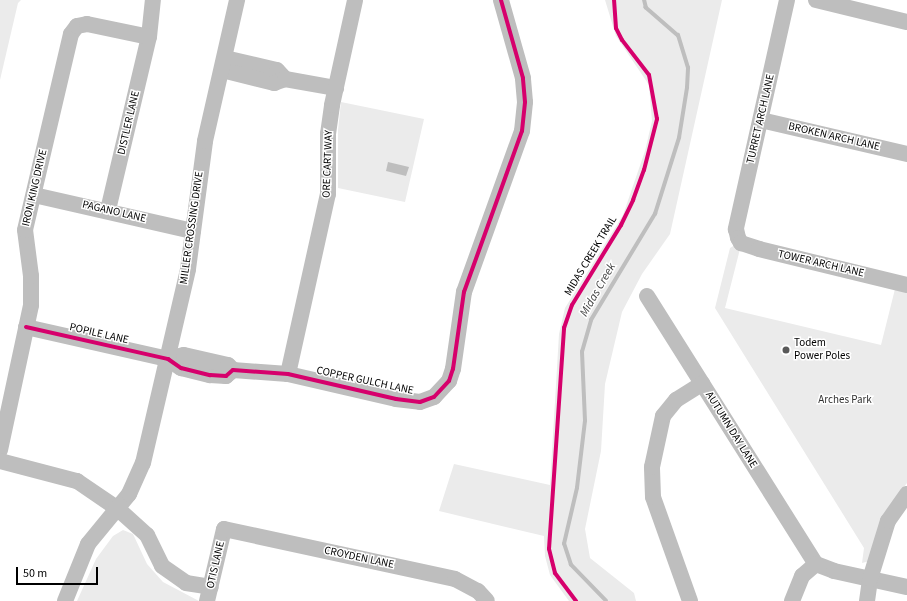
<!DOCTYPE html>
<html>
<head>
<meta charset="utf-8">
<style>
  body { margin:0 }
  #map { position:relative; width:907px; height:601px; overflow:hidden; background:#fff; font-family:"Source Sans 3",sans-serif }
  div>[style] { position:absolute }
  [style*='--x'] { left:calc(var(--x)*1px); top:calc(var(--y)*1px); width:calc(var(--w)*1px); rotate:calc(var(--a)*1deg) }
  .green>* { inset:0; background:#ebebeb }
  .water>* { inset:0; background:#bebebe }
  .stream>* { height:3.5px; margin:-1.75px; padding:0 1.75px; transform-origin:1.75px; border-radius:1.75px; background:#bebebe }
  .minor>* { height:16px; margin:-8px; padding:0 8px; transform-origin:8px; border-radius:8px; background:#bebebe }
  .cycleway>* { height:4px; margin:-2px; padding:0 2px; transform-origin:2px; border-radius:2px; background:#d6006c }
  .dots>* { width:11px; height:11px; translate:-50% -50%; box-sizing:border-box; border:2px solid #fff; border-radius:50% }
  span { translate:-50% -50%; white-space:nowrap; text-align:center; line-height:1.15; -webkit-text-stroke:3px #fff; paint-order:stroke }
  .street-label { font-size:11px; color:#000 }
  .poi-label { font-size:11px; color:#000 }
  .left { translate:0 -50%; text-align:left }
  .park-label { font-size:11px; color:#323232 }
  .water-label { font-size:12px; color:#434343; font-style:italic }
  .scale { position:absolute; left:16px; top:567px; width:82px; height:18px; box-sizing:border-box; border:2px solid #000; border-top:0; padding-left:5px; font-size:12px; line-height:14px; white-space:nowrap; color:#000; -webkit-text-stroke:3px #fff; paint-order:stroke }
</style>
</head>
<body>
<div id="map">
  <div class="green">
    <div style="clip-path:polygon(0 0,21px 0,18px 3px,0 80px)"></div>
    <div style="clip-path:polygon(605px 0,722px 0,670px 234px,642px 274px,622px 312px,605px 384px,601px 451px,585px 529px,590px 558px,634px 593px,636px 601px,569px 601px,550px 575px,545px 556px,544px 536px,439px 511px,454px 464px,550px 485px,559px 334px,565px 308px,623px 215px,645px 151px,652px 121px,649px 85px,616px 36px)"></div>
    <div style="clip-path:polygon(341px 102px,424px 119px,405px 202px,338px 188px,338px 130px)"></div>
    <div style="clip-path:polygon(735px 245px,740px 249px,725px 308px,881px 345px,895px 289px,907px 292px,907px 483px,893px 502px,870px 561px,862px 563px,864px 548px,715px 308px,730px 248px)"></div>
    <div style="clip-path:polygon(123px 530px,133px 534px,147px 564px,163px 582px,199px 601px,77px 601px,96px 559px,113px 536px)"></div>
  </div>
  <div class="water">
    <div style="clip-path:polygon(388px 162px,409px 167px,406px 176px,386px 171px)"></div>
  </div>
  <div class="stream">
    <div style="--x:606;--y:601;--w:50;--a:-134.2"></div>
    <div style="--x:571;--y:565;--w:22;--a:-108"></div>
    <div style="--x:564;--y:544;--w:57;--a:-76.9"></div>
    <div style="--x:577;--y:488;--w:67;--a:-83.2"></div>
    <div style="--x:585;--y:421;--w:69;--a:-92.5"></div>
    <div style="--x:582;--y:352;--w:33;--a:-74"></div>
    <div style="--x:591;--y:320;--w:124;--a:-58.9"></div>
    <div style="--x:655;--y:214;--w:80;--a:-72.5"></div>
    <div style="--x:679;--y:138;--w:51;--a:-80.9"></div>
    <div style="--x:687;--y:88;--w:20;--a:-87"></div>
    <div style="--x:688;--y:68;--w:34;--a:-107"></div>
    <div style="--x:678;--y:36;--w:43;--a:-138.8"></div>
    <div style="--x:646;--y:8;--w:8;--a:-104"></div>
  </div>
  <div class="minor">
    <div style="--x:787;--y:0;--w:235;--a:102.6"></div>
    <div style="--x:736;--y:229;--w:9;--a:77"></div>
    <div style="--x:738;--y:238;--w:6;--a:59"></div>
    <div style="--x:741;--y:243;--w:19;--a:18"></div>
    <div style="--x:759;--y:249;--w:152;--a:13.7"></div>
    <div style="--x:816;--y:0;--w:94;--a:13.6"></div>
    <div style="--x:225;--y:58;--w:53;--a:13"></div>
    <div style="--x:277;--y:70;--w:12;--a:48"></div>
    <div style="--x:222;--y:70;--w:54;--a:14"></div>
    <div style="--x:274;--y:83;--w:12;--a:-20"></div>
    <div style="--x:285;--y:79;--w:52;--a:10"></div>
    <div style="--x:761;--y:120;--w:150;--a:13.1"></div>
    <div style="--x:34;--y:195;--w:163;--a:12.8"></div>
    <div style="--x:108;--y:210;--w:178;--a:-76.7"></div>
    <div style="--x:149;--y:37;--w:37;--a:-84"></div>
    <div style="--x:647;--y:296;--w:317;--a:57.8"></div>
    <div style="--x:26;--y:327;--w:146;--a:12.7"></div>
    <div style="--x:168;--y:359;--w:16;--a:35"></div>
    <div style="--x:181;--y:368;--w:30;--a:14"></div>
    <div style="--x:210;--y:375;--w:16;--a:4"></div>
    <div style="--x:226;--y:376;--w:9;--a:-41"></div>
    <div style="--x:233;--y:370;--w:55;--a:4.2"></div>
    <div style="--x:288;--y:374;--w:111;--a:13"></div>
    <div style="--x:396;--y:399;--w:24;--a:7"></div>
    <div style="--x:420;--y:402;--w:15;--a:-20"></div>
    <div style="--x:434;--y:397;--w:22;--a:-47"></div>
    <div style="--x:449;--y:381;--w:13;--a:-72"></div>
    <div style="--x:453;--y:369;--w:78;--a:-81.9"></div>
    <div style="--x:464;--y:292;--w:171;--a:-70.2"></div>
    <div style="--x:522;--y:131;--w:29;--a:-84"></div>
    <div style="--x:525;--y:102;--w:24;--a:-95"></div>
    <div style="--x:523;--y:78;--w:81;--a:-105.8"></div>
    <div style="--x:168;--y:359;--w:16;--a:-14"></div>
    <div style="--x:184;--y:355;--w:45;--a:12.8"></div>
    <div style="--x:228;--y:365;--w:7;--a:45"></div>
    <div style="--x:288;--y:374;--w:184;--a:-77.5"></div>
    <div style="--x:328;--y:194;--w:60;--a:-90"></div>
    <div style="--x:328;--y:134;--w:29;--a:-82"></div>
    <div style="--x:332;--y:105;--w:107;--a:-77.6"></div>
    <div style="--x:0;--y:450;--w:148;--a:-77.9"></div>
    <div style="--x:31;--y:305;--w:29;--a:-90"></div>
    <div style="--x:31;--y:276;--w:46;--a:-97.4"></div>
    <div style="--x:25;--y:230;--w:201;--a:-76.8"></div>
    <div style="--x:71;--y:34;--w:10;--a:-53"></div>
    <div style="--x:77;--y:26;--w:10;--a:-11"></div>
    <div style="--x:87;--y:24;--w:63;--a:11.8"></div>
    <div style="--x:0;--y:461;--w:80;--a:14.6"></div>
    <div style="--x:77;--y:481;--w:50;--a:34.3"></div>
    <div style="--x:118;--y:509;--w:39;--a:42"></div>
    <div style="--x:147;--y:535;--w:34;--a:64"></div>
    <div style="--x:162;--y:566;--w:29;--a:35"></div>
    <div style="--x:186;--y:583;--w:25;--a:9"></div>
    <div style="--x:816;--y:564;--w:19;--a:21"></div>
    <div style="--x:834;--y:571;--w:75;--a:12.4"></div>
    <div style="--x:65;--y:601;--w:61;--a:-68"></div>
    <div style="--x:88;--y:544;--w:65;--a:-50.6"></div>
    <div style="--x:129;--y:494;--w:34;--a:-66"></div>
    <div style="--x:143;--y:463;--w:199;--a:-76.9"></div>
    <div style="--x:188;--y:269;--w:129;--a:-82.4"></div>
    <div style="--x:205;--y:141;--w:145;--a:-77.2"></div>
    <div style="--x:207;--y:601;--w:74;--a:-76.7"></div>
    <div style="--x:224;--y:529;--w:236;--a:12.2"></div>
    <div style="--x:455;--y:579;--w:26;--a:28"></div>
    <div style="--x:478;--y:591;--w:13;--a:48"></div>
    <div style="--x:690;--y:601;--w:110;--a:-109.6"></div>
    <div style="--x:653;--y:497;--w:30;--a:-92"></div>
    <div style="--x:652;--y:467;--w:52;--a:-77.8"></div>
    <div style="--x:663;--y:416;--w:21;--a:-51"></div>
    <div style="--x:676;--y:400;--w:31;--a:-32"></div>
    <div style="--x:792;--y:601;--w:27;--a:-68"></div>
    <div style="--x:802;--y:576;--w:18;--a:-41"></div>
    <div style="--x:867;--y:601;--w:22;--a:-82"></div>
    <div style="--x:870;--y:579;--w:61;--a:-72.8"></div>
    <div style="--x:888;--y:521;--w:33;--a:-55"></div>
  </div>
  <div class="cycleway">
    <div style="--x:26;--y:327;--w:146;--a:12.7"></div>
    <div style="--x:168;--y:359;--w:16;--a:35"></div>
    <div style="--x:181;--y:368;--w:30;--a:14"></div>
    <div style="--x:210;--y:375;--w:16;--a:4"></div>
    <div style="--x:226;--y:376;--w:9;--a:-41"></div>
    <div style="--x:233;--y:370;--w:55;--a:4.2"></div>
    <div style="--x:288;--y:374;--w:111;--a:13"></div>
    <div style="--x:396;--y:399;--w:24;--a:7"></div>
    <div style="--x:420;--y:402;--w:15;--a:-20"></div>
    <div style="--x:434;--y:397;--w:22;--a:-47"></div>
    <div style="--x:449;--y:381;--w:13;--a:-72"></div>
    <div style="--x:453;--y:369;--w:78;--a:-81.9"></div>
    <div style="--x:464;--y:292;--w:171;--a:-70.2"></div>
    <div style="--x:522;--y:131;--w:29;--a:-84"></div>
    <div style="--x:525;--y:102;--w:24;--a:-95"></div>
    <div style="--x:523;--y:78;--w:81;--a:-105.8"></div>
    <div style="--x:576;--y:601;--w:35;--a:-127"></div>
    <div style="--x:555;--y:573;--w:25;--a:-104"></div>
    <div style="--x:549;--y:549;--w:222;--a:-86.1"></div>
    <div style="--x:564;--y:328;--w:24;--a:-71"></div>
    <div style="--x:572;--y:305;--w:94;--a:-58.5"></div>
    <div style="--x:621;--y:225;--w:28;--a:-64"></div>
    <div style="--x:633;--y:200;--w:32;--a:-70"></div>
    <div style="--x:644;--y:170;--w:53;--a:-75.7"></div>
    <div style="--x:657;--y:119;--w:45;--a:-100.3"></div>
    <div style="--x:649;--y:75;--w:44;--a:-127.6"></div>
    <div style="--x:622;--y:40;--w:13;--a:-117"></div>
    <div style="--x:616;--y:28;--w:28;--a:-94"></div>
  </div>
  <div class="dots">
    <div style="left:786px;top:350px;background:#595959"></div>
  </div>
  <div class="street-label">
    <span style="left:761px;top:119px;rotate:-77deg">TURRET ARCH LANE</span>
    <span style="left:129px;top:123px;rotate:-77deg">DISTLER LANE</span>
    <span style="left:834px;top:137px;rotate:13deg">BROKEN ARCH LANE</span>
    <span style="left:328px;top:164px;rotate:-88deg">ORE CART WAY</span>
    <span style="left:35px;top:188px;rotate:-77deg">IRON KING DRIVE</span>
    <span style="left:114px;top:212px;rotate:13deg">PAGANO LANE</span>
    <span style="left:192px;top:228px;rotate:-82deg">MILLER CROSSING DRIVE</span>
    <span style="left:591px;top:256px;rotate:-59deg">MIDAS CREEK TRAIL</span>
    <span style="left:821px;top:264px;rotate:13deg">TOWER ARCH LANE</span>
    <span style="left:99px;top:334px;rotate:13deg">POPILE LANE</span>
    <span style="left:365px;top:381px;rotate:12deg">COPPER GULCH LANE</span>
    <span style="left:731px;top:430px;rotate:58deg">AUTUMN DAY LANE</span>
    <span style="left:359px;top:558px;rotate:12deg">CROYDEN LANE</span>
    <span style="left:216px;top:565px;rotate:-77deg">OTIS LANE</span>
  </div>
  <div class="poi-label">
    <span class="left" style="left:794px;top:350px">Todem<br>Power Poles</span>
  </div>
  <div class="park-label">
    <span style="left:845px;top:400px">Arches Park</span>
  </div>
  <div class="water-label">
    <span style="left:598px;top:290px;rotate:-60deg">Midas Creek</span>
  </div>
  <div class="scale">50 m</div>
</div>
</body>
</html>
